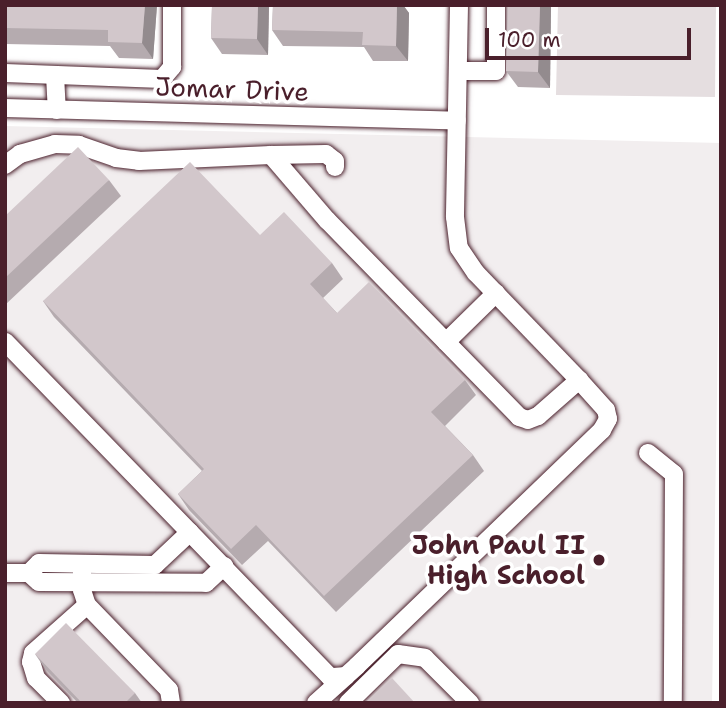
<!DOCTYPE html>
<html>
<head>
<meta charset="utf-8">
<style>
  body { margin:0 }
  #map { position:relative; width:726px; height:708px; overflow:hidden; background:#fff; font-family:"Shantell Sans",sans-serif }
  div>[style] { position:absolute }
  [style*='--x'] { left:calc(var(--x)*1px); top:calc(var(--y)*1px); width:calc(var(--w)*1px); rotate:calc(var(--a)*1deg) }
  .built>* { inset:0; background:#f2eeef }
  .green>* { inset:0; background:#e5dee0 }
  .roads { filter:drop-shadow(0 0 2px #4a1f2b) drop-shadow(0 0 2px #4a1f2b) }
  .minor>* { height:18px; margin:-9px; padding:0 9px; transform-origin:9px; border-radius:9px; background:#fff }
  .wall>* { inset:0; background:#b5abaf }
  .shaded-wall>* { inset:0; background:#938b8e }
  .building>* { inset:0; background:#d2c7cb }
  .dots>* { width:19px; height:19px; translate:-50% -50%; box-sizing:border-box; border:4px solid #fff; border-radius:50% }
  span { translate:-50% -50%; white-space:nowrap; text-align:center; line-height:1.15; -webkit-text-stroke:7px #fff; paint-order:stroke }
  .street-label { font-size:26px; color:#4a1f2b }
  .poi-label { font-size:26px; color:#4a1f2b; font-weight:700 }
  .right { translate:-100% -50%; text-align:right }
  .frame { position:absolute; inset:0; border:7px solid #4a1f2b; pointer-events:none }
  .scale { position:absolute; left:485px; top:28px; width:206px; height:32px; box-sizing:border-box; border:4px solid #4a1f2b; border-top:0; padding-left:9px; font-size:21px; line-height:24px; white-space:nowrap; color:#4a1f2b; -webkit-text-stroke:5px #fff; paint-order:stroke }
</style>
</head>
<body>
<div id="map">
  <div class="built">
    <div style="clip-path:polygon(5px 126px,721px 143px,712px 703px,5px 703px)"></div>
  </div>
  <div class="green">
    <div style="clip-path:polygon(558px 5px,716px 5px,715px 97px,556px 95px)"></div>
  </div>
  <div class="roads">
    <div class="minor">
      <div style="--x:459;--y:5;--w:212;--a:91.1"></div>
      <div style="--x:455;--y:217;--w:31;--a:83"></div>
      <div style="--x:459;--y:248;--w:30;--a:56"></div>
      <div style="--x:476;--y:273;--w:149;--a:46.1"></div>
      <div style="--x:458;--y:71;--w:38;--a:0"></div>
      <div style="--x:496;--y:71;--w:66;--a:-90"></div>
      <div style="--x:5;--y:73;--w:157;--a:2.2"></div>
      <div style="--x:162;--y:79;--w:16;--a:-50"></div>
      <div style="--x:172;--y:67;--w:62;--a:-90"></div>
      <div style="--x:55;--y:75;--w:35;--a:87"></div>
      <div style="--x:5;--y:108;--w:452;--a:1.6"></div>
      <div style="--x:271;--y:155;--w:55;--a:-1"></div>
      <div style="--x:326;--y:154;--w:11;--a:38"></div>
      <div style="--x:335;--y:161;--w:6;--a:90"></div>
      <div style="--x:5;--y:165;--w:19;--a:-36"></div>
      <div style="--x:20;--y:154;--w:36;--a:-16"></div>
      <div style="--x:55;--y:144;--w:24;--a:2"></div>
      <div style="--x:79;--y:145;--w:39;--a:19"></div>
      <div style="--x:116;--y:158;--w:23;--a:7"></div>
      <div style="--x:139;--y:161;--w:132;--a:-2.6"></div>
      <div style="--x:271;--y:155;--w:86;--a:49.3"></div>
      <div style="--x:327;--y:220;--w:275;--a:45.7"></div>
      <div style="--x:519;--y:417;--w:9;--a:18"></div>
      <div style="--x:528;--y:420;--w:11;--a:-22"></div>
      <div style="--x:538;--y:416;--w:55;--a:-41.3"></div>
      <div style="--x:579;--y:380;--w:40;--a:48"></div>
      <div style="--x:606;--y:410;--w:9;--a:77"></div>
      <div style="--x:608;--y:419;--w:13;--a:119"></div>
      <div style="--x:602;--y:430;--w:340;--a:136.1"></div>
      <div style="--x:357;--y:666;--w:15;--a:138"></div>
      <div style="--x:346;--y:676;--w:16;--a:176"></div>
      <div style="--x:330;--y:677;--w:467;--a:-134.1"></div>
      <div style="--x:446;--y:342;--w:70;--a:-44.4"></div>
      <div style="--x:648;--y:453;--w:33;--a:39"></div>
      <div style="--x:674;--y:474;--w:229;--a:90.3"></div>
      <div style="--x:82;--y:570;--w:20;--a:90"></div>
      <div style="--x:82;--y:590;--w:16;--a:72"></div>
      <div style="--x:87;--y:605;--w:118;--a:46"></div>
      <div style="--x:169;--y:690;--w:13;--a:81"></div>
      <div style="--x:5;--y:573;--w:24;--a:0"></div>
      <div style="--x:29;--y:573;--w:13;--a:42"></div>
      <div style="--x:39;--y:582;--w:167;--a:0.3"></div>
      <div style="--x:206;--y:583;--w:25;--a:-43"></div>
      <div style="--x:29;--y:573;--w:14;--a:-45"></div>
      <div style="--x:39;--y:563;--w:116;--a:1"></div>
      <div style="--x:155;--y:565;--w:48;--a:-43.3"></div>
      <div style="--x:61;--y:703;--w:35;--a:-135"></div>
      <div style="--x:36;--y:678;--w:17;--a:-107"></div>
      <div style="--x:31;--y:662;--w:9;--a:-77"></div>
      <div style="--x:33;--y:653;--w:72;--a:-41.6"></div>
      <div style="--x:316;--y:703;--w:40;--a:-42"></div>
      <div style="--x:348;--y:703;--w:70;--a:-44.4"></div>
      <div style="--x:398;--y:654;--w:27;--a:8"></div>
      <div style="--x:425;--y:658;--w:64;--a:45"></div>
    </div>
  </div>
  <div class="wall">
    <div style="clip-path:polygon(5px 5px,157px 5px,153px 59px,119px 58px,110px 46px,5px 44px)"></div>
    <div style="clip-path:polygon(212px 5px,269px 5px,268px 55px,222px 54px,211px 38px)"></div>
    <div style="clip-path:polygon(273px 5px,403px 5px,409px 13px,408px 61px,373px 61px,364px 47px,283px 46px,272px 30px)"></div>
    <div style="clip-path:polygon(508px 5px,551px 5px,550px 88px,518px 87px,506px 71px)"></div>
    <div style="clip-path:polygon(109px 180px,121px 196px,5px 305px,5px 216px)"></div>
    <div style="clip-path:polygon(260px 235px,332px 263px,343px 279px,323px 298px,337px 313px,465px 380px,476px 395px,445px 426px,473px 455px,484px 471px,336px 612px,268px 541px,242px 565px,189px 510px,178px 494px,202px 471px,54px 317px,43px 301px)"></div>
    <div style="clip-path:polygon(35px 654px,135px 693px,142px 703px,78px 703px,46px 670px)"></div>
  </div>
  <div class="shaded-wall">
    <div style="clip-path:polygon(145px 5px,157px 5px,153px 59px,142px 43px)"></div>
    <div style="clip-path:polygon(258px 5px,269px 5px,268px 55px,257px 39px)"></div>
    <div style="clip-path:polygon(397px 5px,403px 5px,409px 13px,408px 61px,396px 46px)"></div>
    <div style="clip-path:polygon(540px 5px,551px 5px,550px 88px,538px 72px)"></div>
  </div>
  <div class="building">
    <div style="clip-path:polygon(5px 5px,145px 5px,142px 43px,108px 42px,108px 30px,5px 28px)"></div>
    <div style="clip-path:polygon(212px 5px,258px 5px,257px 39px,211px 38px)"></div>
    <div style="clip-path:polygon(273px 5px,397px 5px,396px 46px,362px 45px,363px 32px,272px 30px)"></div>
    <div style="clip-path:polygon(508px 5px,540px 5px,538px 72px,506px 71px)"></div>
    <div style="clip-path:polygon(78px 147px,109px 180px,5px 278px,5px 216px)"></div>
    <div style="clip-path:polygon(190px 162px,260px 235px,284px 212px,332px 263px,310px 284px,337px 313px,369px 282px,465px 380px,431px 412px,473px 455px,324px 596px,256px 525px,231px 549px,178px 494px,204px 469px,43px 301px)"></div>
    <div style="clip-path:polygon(66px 623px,135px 693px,125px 703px,82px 703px,35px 654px)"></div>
    <div style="clip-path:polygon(392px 678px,415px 703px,365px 703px)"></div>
  </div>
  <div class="dots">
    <div style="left:599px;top:560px;background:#4a1f2b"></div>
  </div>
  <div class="street-label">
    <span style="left:232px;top:89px;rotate:2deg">Jomar Drive</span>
  </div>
  <div class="poi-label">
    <span class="right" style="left:585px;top:560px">John Paul II<br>High School</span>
  </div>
  <div class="frame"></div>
  <div class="scale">100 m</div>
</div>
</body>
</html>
